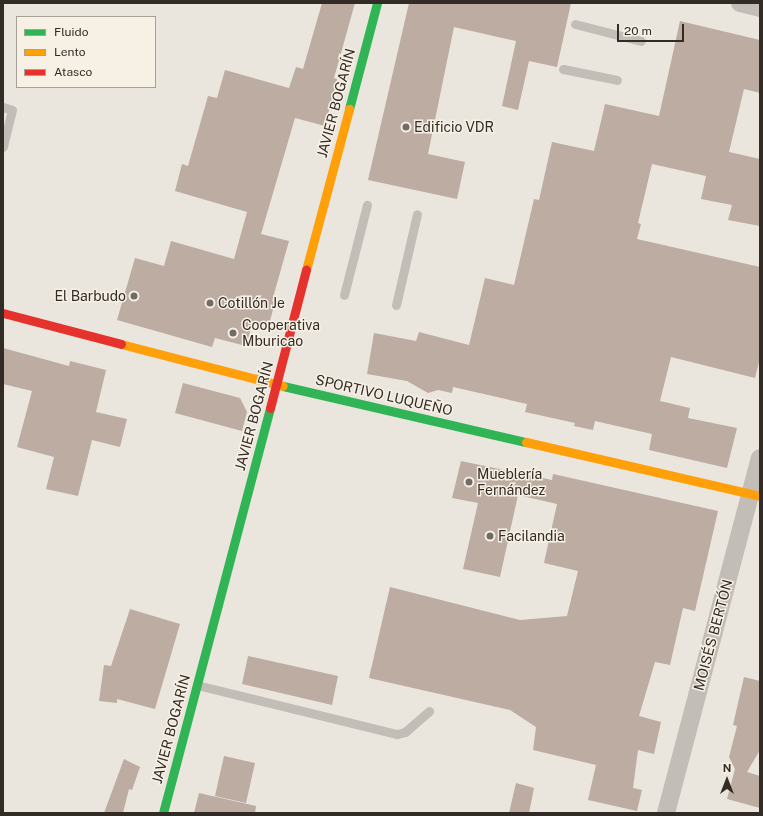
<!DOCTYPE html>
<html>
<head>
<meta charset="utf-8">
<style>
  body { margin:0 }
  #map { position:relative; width:763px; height:816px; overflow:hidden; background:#eae6de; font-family:"Public Sans",sans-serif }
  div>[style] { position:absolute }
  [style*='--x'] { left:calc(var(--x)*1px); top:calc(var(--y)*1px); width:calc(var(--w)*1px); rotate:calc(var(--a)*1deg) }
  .building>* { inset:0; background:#bcaca1 }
  .lane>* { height:9px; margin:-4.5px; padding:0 4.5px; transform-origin:4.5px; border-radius:4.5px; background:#c3bdb7 }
  .street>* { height:18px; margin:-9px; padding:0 9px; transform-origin:9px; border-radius:9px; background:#c3bdb7 }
  .fast>* { height:9px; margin:-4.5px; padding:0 4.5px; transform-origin:4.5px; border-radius:4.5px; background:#30b455 }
  .slow>* { height:9px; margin:-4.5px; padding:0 4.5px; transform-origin:4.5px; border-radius:4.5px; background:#ff9f0a }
  .jam>* { height:9px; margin:-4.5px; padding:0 4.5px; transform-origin:4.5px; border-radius:4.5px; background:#e5322d }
  .dots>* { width:11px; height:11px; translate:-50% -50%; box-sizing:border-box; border:2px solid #f7f0e4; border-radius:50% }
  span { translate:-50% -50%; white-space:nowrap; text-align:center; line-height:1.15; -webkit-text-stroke:3px #f7f0e4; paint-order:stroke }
  .street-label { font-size:14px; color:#322b26 }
  .poi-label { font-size:14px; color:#322b26 }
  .left { translate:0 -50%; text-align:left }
  .right { translate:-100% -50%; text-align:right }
  .frame { position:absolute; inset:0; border:4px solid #322b26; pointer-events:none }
  .legend { position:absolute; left:16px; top:16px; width:140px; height:72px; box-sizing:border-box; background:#f7f0e4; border:1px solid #a8a198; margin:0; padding:5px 7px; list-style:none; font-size:12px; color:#322b26 }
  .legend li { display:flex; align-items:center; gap:8px; height:20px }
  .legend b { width:20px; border:1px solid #a8a198 }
  .north { position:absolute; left:707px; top:760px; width:40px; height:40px; -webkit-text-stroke:3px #f7f0e4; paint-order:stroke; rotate:0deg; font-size:11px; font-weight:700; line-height:16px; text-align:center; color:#322b26 }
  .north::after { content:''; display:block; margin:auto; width:14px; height:18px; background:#322b26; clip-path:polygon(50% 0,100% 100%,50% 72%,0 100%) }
  .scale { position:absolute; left:617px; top:24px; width:67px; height:18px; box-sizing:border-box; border:2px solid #322b26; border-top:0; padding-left:5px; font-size:12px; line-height:14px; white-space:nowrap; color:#322b26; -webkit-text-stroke:3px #f7f0e4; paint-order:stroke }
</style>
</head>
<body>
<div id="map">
  <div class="building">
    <div style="clip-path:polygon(322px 3px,355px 3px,334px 78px,337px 79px,325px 126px,295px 118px,261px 234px,289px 241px,272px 301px,275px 302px,269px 325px,253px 321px,246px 346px,215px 338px,212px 347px,117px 320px,135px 258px,164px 266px,171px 241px,234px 259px,247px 212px,175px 191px,182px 164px,188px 166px,208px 96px,217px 98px,225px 70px,289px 88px,296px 67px,303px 69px)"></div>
    <div style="clip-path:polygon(409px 3px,571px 3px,557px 67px,529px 61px,518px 110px,502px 106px,516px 41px,454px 27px,428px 154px,465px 162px,457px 199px,368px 180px)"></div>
    <div style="clip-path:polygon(680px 21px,760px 40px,760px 93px,744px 89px,729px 152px,760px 159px,760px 226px,728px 220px,732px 205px,701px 199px,706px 176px,652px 164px,638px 223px,641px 224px,637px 239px,760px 267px,760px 358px,755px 378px,671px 357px,660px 401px,690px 408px,688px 418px,737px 428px,727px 468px,649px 450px,652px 434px,595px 421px,593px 430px,574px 426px,575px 423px,525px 412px,527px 404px,453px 387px,452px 393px,438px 390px,428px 393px,407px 381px,367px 374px,374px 333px,416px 341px,419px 332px,469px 345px,485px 278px,514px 285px,534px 199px,539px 200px,552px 142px,594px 151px,605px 104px,659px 116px)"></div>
    <div style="clip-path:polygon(3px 348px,69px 366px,70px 361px,106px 370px,96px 412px,127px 419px,120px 447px,92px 440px,78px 496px,46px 489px,54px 457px,17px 447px,32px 391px,3px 384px)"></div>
    <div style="clip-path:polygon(183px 383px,240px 398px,247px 412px,242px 431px,175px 413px)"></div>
    <div style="clip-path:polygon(461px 461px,552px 480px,553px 474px,718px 511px,695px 611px,683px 608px,670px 665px,655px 662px,639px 716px,661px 722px,654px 754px,638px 750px,633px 788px,642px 790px,637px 811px,588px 800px,596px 765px,533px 750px,536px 727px,510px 710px,369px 678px,390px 587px,520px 620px,567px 616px,578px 571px,544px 563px,557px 504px,518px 495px,500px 577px,463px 569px,478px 503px,452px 498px)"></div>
    <div style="clip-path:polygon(130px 609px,180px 624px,155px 709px,117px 699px,117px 703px,99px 701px,104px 665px,111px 666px)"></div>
    <div style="clip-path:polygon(248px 656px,338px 676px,332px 705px,242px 684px)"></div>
    <div style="clip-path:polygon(744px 677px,760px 681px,760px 750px,747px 772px,760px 776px,760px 808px,727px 799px,735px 769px,729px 757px,737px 726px,733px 725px)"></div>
    <div style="clip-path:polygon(224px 756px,255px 763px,246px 803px,215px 796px)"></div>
    <div style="clip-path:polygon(124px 759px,140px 767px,132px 790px,129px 789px,123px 813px,104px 813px)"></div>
    <div style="clip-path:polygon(516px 783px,534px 788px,529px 813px,509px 813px)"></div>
    <div style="clip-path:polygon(199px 793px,256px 806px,255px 813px,194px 813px)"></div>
  </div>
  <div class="lane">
    <div style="--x:575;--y:24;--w:68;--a:14.4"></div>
    <div style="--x:563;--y:69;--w:55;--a:11.5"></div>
    <div style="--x:3;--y:107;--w:9;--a:18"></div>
    <div style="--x:12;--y:110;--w:38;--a:104"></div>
    <div style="--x:344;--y:295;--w:93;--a:-75.7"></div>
    <div style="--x:396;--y:305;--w:93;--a:-77"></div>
    <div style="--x:197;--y:685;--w:206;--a:13.8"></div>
    <div style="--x:397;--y:734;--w:8;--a:-14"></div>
    <div style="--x:405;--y:732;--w:32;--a:-41"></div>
  </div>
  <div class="street">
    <div style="--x:740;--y:3;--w:21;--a:14"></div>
    <div style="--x:666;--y:813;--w:367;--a:-75.2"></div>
  </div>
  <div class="fast">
    <div style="--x:349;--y:109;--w:110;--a:-75.2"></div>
    <div style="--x:283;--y:386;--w:249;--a:13"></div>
    <div style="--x:163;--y:813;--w:419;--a:-75.2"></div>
  </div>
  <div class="slow">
    <div style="--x:306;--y:270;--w:167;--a:-75"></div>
    <div style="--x:121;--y:344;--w:167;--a:14.5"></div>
    <div style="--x:526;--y:442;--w:240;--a:13"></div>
  </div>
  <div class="jam">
    <div style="--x:3;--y:313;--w:122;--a:14.7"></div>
    <div style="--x:270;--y:408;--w:143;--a:-75.4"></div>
  </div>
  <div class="dots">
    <div style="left:406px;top:127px;background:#726c66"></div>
    <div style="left:134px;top:296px;background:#726c66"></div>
    <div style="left:210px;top:303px;background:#726c66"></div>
    <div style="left:233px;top:333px;background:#726c66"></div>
    <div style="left:469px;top:482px;background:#726c66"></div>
    <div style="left:490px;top:536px;background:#726c66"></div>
  </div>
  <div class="street-label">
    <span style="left:336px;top:103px;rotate:-75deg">JAVIER BOGARÍN</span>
    <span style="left:384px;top:395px;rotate:13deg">SPORTIVO LUQUEÑO</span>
    <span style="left:254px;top:416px;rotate:-75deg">JAVIER BOGARÍN</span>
    <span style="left:713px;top:635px;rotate:-75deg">MOISÉS BERTÓN</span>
    <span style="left:171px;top:729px;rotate:-75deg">JAVIER BOGARÍN</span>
  </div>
  <div class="poi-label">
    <span class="left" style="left:414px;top:127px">Edificio VDR</span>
    <span class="right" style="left:126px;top:296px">El Barbudo</span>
    <span class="left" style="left:218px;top:303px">Cotillón Je</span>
    <span class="left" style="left:242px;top:333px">Cooperativa<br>Mburicao</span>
    <span class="left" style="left:477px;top:482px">Mueblería<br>Fernández</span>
    <span class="left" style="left:498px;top:536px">Facilandia</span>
  </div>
  <div class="frame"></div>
  <ul class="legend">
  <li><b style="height:5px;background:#30b455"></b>Fluido</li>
  <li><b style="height:5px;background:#ff9f0a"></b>Lento</li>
  <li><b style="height:5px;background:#e5322d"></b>Atasco</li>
  </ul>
  <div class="north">N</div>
  <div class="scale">20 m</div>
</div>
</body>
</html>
